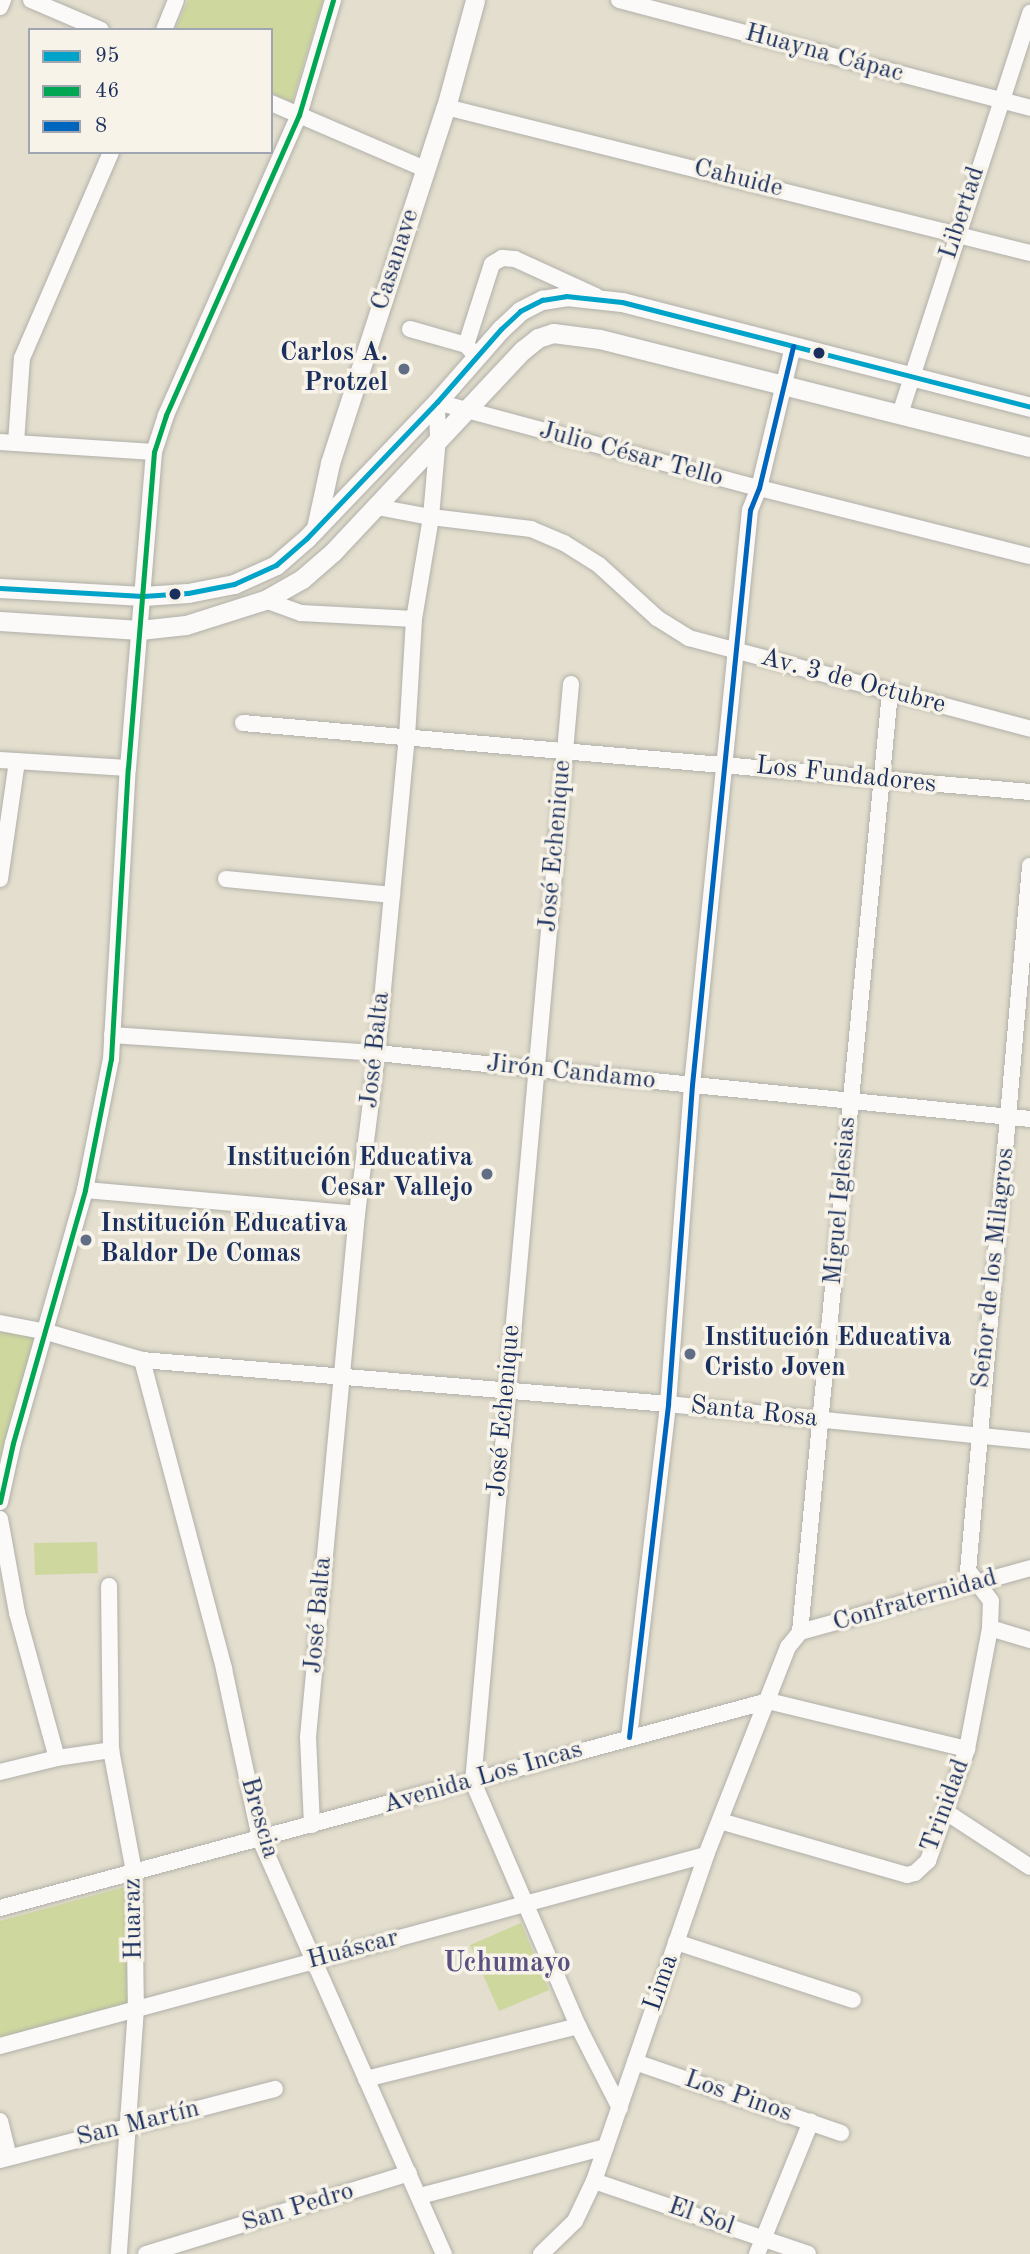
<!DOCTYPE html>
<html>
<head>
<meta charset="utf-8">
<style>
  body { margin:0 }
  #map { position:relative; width:1030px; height:2254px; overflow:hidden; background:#e3decd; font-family:"Old Standard TT",serif }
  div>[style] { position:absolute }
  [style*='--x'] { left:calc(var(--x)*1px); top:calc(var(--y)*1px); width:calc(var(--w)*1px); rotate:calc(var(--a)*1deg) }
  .green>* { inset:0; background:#ced89e }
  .roads { filter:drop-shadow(0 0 2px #b1b0aa) drop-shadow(0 0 2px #b1b0aa) }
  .minor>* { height:16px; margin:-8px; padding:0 8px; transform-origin:8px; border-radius:8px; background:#fbfaf8 }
  .tertiary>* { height:19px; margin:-9.5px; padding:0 9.5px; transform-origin:9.5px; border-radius:9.5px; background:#fbfaf8 }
  .bus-1>* { height:5px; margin:-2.5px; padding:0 2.5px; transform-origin:2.5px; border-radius:2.5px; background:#01a3c8 }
  .bus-2>* { height:5px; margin:-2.5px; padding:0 2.5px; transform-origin:2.5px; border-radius:2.5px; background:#00a651 }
  .bus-3>* { height:5px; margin:-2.5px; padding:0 2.5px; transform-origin:2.5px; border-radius:2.5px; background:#0065bd }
  .dots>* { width:19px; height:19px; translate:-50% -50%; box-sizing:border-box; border:4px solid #f7f3e8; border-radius:50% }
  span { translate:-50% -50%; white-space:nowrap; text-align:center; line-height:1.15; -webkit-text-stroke:7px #f7f3e8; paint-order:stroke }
  .street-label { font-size:26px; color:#1b2f5e }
  .poi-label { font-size:26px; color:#1b2f5e; font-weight:700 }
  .right { translate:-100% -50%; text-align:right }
  .left { translate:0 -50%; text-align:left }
  .neighbourhood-label { font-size:28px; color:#5a5082; font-weight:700 }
  .legend { position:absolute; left:28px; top:28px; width:245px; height:126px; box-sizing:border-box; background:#f7f3e8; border:2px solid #9fa5b1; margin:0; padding:9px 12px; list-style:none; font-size:21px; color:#1b2f5e }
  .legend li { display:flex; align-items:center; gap:14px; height:35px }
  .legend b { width:35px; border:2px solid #9fa5b1 }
</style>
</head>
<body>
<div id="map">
  <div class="green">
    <div style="clip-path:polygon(188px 0,323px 0,292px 102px,271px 93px,271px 30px,175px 30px)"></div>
    <div style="clip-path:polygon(0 1331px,35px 1336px,0 1459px)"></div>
    <div style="clip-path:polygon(97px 1542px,98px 1573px,35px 1575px,34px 1543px)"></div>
    <div style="clip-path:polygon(132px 1885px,135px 2003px,0 2042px,0 1921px)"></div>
    <div style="clip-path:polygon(521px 1923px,549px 1990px,499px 2011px,470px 1945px)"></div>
  </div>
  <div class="roads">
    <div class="minor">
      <div style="--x:31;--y:0;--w:76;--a:23.2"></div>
      <div style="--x:619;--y:0;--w:425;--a:14.7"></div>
      <div style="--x:0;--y:7;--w:8;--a:-67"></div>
      <div style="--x:164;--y:30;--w:32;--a:-68"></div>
      <div style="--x:271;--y:103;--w:168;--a:23.2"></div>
      <div style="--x:446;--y:107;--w:602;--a:14.04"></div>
      <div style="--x:410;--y:329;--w:58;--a:15.9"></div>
      <div style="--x:476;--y:356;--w:15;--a:-132"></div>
      <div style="--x:466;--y:345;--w:85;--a:-72.2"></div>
      <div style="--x:492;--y:264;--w:12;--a:-31"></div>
      <div style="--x:502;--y:258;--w:13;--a:4"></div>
      <div style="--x:515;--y:259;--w:89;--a:24.6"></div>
      <div style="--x:900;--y:414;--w:422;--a:-72"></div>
      <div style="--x:0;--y:442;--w:154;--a:3.7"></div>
      <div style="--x:16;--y:443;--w:85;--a:-86"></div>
      <div style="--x:22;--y:358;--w:224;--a:-66.6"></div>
      <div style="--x:377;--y:507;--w:55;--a:10.5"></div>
      <div style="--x:431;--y:517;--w:101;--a:6.8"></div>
      <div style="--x:531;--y:529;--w:36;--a:23"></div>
      <div style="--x:564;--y:543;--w:41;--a:32.2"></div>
      <div style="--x:599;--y:565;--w:79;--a:42.4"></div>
      <div style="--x:657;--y:618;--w:38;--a:32"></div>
      <div style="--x:689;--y:638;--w:353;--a:14.9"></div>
      <div style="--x:265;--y:600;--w:38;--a:20"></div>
      <div style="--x:301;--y:613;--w:113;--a:3"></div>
      <div style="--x:571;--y:684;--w:1102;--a:95.1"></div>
      <div style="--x:473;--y:1782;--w:266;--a:66.7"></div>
      <div style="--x:578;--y:2026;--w:92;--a:62.9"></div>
      <div style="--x:243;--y:723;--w:790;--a:5.01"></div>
      <div style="--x:0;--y:760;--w:128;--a:3.6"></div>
      <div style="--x:0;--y:879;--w:119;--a:-81.8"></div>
      <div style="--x:226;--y:879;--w:167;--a:5.5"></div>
      <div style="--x:112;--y:1035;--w:266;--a:3.9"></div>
      <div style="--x:377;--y:1053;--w:656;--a:5.77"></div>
      <div style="--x:85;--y:1190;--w:273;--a:5"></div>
      <div style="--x:0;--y:1323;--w:48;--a:10.8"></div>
      <div style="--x:47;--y:1332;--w:99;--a:16.4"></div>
      <div style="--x:142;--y:1360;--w:528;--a:4.78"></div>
      <div style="--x:668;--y:1404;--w:364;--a:5.8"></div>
      <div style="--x:142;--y:1360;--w:320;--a:75.1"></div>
      <div style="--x:224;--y:1669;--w:174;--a:78"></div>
      <div style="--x:260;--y:1839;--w:454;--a:66.1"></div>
      <div style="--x:0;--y:1502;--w:60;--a:-77.6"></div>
      <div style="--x:13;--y:1443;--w:263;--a:-74.1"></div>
      <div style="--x:85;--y:1190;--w:134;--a:-78.8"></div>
      <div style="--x:111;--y:1059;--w:291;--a:-86.7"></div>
      <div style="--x:128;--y:768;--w:317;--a:-85.3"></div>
      <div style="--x:154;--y:452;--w:39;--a:-72"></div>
      <div style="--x:166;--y:415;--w:328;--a:-66.1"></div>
      <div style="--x:299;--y:115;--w:120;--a:-73.5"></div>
      <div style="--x:0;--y:1519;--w:96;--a:79.7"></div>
      <div style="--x:17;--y:1613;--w:150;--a:74.6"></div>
      <div style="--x:109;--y:1586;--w:164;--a:89.3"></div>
      <div style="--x:111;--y:1750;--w:124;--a:79.3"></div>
      <div style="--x:134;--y:1872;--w:136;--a:89.2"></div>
      <div style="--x:136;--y:2008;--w:247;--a:94"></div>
      <div style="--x:990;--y:1628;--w:42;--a:16.7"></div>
      <div style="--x:800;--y:1632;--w:239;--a:-15.5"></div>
      <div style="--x:629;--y:1737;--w:335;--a:-83.3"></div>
      <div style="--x:668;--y:1404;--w:320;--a:-85.7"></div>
      <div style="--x:692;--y:1085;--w:578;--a:-84.24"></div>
      <div style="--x:750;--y:510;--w:24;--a:-68"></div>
      <div style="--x:759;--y:488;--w:146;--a:-76.5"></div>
      <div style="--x:0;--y:1772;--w:59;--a:-13.8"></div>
      <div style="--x:57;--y:1758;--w:55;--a:-8.4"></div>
      <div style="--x:946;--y:1812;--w:100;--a:33.2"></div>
      <div style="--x:720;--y:1821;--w:195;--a:16.1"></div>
      <div style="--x:907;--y:1875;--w:8;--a:-14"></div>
      <div style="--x:915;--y:1873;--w:18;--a:-43"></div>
      <div style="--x:928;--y:1861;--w:119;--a:-70.8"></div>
      <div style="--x:967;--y:1749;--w:123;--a:-79.2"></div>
      <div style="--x:990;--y:1628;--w:27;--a:-88"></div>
      <div style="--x:991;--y:1601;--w:38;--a:-127"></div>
      <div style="--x:968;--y:1571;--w:708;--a:-84.97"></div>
      <div style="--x:312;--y:1825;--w:88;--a:-92.6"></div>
      <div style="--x:308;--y:1737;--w:525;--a:-84.65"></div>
      <div style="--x:357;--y:1214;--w:162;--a:-82.9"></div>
      <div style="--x:377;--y:1053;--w:317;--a:-84.6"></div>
      <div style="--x:407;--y:737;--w:118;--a:-86.6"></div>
      <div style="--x:414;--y:619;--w:103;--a:-80.5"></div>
      <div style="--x:431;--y:517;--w:80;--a:-85"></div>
      <div style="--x:438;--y:437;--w:35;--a:-92"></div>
      <div style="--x:437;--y:402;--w:333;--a:15"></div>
      <div style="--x:759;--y:488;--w:279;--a:14.1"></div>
      <div style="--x:0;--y:1908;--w:795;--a:-15.08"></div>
      <div style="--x:768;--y:1701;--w:205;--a:13.6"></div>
      <div style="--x:676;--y:1942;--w:186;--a:18.1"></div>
      <div style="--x:0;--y:2046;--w:731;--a:-15.14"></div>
      <div style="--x:635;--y:2062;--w:218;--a:19"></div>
      <div style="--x:366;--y:2079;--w:219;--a:-14"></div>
      <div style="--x:0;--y:2121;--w:37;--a:76"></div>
      <div style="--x:0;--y:2160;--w:284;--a:-14.5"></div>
      <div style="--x:594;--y:2181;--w:226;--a:18.8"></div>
      <div style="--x:420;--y:2196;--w:192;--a:-14.8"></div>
      <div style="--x:146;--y:2254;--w:275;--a:-17.1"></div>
      <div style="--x:541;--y:2254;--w:47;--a:-44.1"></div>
      <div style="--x:575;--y:2221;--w:44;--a:-64.6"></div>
      <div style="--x:594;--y:2181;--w:345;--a:-71"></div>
      <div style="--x:706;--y:1855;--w:224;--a:-68.5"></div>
      <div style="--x:788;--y:1647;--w:19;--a:-51"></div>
      <div style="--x:800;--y:1632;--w:944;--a:-84.53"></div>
      <div style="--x:757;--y:2254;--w:143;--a:-67.8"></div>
    </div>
    <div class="tertiary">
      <div style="--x:316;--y:528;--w:66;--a:-77.8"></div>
      <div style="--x:330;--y:463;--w:374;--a:-72"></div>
      <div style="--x:446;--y:107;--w:111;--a:-74.8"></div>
      <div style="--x:0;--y:588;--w:143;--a:3.2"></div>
      <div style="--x:143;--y:596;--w:45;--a:-3.8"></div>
      <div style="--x:188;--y:593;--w:47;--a:-11.1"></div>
      <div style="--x:234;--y:584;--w:46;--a:-24.3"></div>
      <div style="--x:276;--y:565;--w:41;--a:-41.1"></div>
      <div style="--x:307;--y:538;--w:188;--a:-46.3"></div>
      <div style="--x:437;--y:402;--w:97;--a:-48.8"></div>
      <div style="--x:501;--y:329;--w:26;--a:-43"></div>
      <div style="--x:520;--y:311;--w:25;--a:-27"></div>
      <div style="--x:542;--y:300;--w:24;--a:-9"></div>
      <div style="--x:566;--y:296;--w:56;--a:6.1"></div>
      <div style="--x:622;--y:302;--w:421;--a:14.4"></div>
      <div style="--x:0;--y:621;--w:140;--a:3.7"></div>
      <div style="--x:140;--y:630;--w:46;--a:-6.2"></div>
      <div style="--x:186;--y:625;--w:83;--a:-17.6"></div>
      <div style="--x:265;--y:600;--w:43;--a:-29.6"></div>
      <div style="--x:302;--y:579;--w:41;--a:-41.1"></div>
      <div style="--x:333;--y:552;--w:277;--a:-46.8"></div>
      <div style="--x:523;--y:350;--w:19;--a:-39"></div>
      <div style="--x:538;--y:338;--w:16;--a:-18"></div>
      <div style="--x:553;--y:333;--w:47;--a:7.3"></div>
      <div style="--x:600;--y:339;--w:443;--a:14.1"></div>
    </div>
  </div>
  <div class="bus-1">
    <div style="--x:0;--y:588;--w:143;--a:3.2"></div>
    <div style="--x:143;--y:596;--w:45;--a:-3.8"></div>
    <div style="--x:188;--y:593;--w:47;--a:-11.1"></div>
    <div style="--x:234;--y:584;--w:46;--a:-24.3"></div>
    <div style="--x:276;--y:565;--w:41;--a:-41.1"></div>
    <div style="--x:307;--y:538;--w:188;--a:-46.3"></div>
    <div style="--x:437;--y:402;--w:97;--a:-48.8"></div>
    <div style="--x:501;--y:329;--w:26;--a:-43"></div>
    <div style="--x:520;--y:311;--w:25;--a:-27"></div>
    <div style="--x:542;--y:300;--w:24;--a:-9"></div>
    <div style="--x:566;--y:296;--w:56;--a:6.1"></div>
    <div style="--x:622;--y:302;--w:421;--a:14.4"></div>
  </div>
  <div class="bus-2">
    <div style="--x:0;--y:1502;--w:60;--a:-77.6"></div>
    <div style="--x:13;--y:1443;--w:263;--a:-74.1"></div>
    <div style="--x:85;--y:1190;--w:134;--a:-78.8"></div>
    <div style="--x:111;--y:1059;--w:291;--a:-86.7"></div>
    <div style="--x:128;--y:768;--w:317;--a:-85.3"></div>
    <div style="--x:154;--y:452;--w:39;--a:-72"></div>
    <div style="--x:166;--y:415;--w:328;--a:-66.1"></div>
    <div style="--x:299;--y:115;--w:120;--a:-73.5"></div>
  </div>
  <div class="bus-3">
    <div style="--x:629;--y:1737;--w:335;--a:-83.3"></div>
    <div style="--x:668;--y:1404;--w:320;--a:-85.7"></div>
    <div style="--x:692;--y:1085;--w:578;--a:-84.24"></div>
    <div style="--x:750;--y:510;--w:24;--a:-68"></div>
    <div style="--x:759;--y:488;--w:146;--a:-76.5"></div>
  </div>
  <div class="dots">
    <div style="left:819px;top:353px;background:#1b2f5e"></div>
    <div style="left:404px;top:369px;background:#616c85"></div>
    <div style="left:175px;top:594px;background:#1b2f5e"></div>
    <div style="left:487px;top:1174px;background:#616c85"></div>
    <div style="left:86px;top:1240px;background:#616c85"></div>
    <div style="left:690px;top:1354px;background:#616c85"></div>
  </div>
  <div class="street-label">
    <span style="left:824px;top:54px;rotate:15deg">Huayna Cápac</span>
    <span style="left:738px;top:179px;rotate:14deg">Cahuide</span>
    <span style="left:963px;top:213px;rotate:-72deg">Libertad</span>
    <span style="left:396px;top:260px;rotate:-72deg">Casanave</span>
    <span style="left:631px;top:455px;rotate:15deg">Julio César Tello</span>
    <span style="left:853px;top:682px;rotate:15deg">Av. 3 de Octubre</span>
    <span style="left:846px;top:776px;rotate:6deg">Los Fundadores</span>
    <span style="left:556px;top:846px;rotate:-85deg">José Echenique</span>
    <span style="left:376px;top:1050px;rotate:-84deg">José Balta</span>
    <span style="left:571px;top:1073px;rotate:6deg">Jirón Candamo</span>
    <span style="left:841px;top:1201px;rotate:-85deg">Miguel Iglesias</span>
    <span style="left:994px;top:1268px;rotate:-84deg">Señor de los Milagros</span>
    <span style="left:505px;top:1411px;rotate:-85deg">José Echenique</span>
    <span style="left:754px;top:1413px;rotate:6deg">Santa Rosa</span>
    <span style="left:915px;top:1601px;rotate:-16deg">Confraternidad</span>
    <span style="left:319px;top:1615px;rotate:-85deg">José Balta</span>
    <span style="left:483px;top:1778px;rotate:-16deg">Avenida Los Incas</span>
    <span style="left:946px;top:1806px;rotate:-70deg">Trinidad</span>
    <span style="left:259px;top:1818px;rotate:74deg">Brescia</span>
    <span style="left:134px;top:1919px;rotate:-91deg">Huaraz</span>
    <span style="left:353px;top:1950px;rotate:-15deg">Huáscar</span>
    <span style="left:662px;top:1983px;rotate:-71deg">Lima</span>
    <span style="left:738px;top:2097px;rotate:19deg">Los Pinos</span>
    <span style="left:138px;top:2124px;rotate:-14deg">San Martín</span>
    <span style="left:298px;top:2208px;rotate:-17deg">San Pedro</span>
    <span style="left:701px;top:2217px;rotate:19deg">El Sol</span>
  </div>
  <div class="poi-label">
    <span class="right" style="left:388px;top:369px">Carlos A.<br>Protzel</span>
    <span class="right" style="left:473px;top:1174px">Institución Educativa<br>Cesar Vallejo</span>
    <span class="left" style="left:100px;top:1240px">Institución Educativa<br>Baldor De Comas</span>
    <span class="left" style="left:704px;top:1354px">Institución Educativa<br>Cristo Joven</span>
  </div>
  <div class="neighbourhood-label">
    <span style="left:507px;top:1964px">Uchumayo</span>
  </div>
  <ul class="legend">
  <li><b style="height:9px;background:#01a3c8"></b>95</li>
  <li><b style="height:9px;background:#00a651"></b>46</li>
  <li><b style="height:9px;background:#0065bd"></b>8</li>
  </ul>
</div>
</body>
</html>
